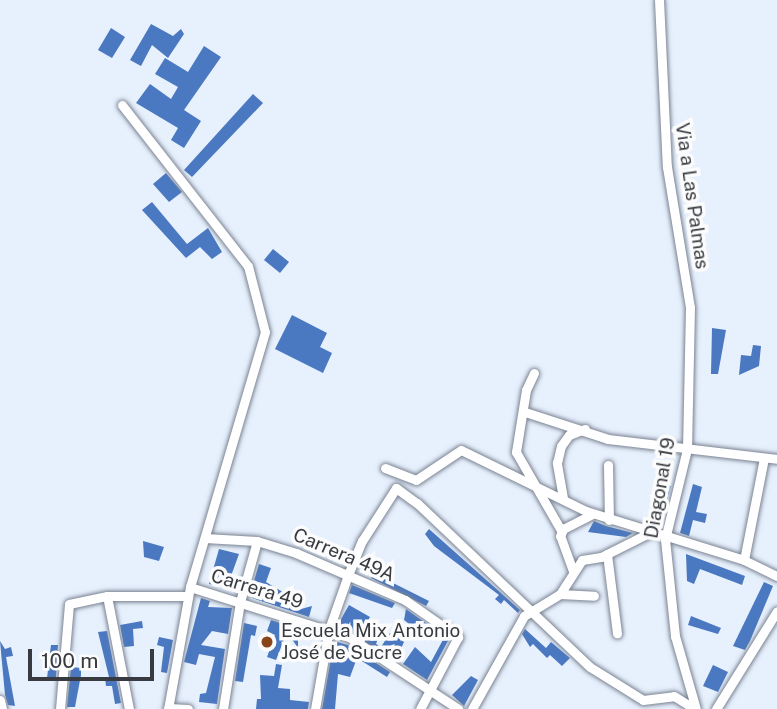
<!DOCTYPE html>
<html>
<head>
<meta charset="utf-8">
<style>
  body { margin:0 }
  #map { position:relative; width:777px; height:709px; overflow:hidden; background:#e7f0fd; font-family:"Public Sans",sans-serif }
  div>[style] { position:absolute }
  [style*='--x'] { left:calc(var(--x)*1px); top:calc(var(--y)*1px); width:calc(var(--w)*1px); rotate:calc(var(--a)*1deg) }
  .building>* { inset:0; background:#4a78c1 }
  .roads { filter:drop-shadow(0 0 2px #7a8392) drop-shadow(0 0 2px #7a8392) }
  .minor>* { height:9px; margin:-4.5px; padding:0 4.5px; transform-origin:4.5px; border-radius:4.5px; background:#fff }
  .dots>* { width:19px; height:19px; translate:-50% -50%; box-sizing:border-box; border:4px solid #fcfcfc; border-radius:50% }
  span { translate:-50% -50%; white-space:nowrap; text-align:center; line-height:1.15; -webkit-text-stroke:7px #fcfcfc; paint-order:stroke }
  .street-label { font-size:19px; color:#373b41 }
  .poi-label { font-size:19px; color:#373b41 }
  .left { translate:0 -50%; text-align:left }
  .scale { position:absolute; left:28px; top:649px; width:126px; height:32px; box-sizing:border-box; border:4px solid #373b41; border-top:0; padding-left:9px; font-size:21px; line-height:24px; white-space:nowrap; color:#373b41; -webkit-text-stroke:5px #fcfcfc; paint-order:stroke }
</style>
</head>
<body>
<div id="map">
  <div class="building">
    <div style="clip-path:polygon(151px 24px,173px 36px,181px 29px,184px 34px,168px 58px,152px 45px,141px 66px,130px 60px)"></div>
    <div style="clip-path:polygon(111px 28px,125px 37px,112px 58px,98px 50px)"></div>
    <div style="clip-path:polygon(204px 46px,221px 57px,184px 110px,201px 121px,184px 148px,171px 140px,178px 128px,136px 103px,150px 84px,171px 99px,178px 87px,155px 74px,165px 58px,188px 72px)"></div>
    <div style="clip-path:polygon(253px 94px,263px 103px,192px 177px,184px 170px)"></div>
    <div style="clip-path:polygon(166px 173px,182px 192px,169px 202px,153px 184px)"></div>
    <div style="clip-path:polygon(152px 202px,187px 244px,208px 228px,222px 252px,212px 259px,200px 247px,186px 258px,142px 210px)"></div>
    <div style="clip-path:polygon(273px 249px,289px 262px,280px 273px,264px 260px)"></div>
    <div style="clip-path:polygon(292px 315px,327px 333px,320px 347px,332px 353px,323px 373px,275px 349px)"></div>
    <div style="clip-path:polygon(712px 328px,726px 330px,718px 374px,711px 374px)"></div>
    <div style="clip-path:polygon(753px 345px,761px 346px,759px 366px,739px 375px,741px 355px,751px 356px)"></div>
    <div style="clip-path:polygon(693px 484px,702px 487px,696px 512px,707px 514px,705px 523px,693px 520px,689px 536px,680px 533px)"></div>
    <div style="clip-path:polygon(663px 485px,671px 486px,661px 525px,647px 523px,649px 513px,657px 514px)"></div>
    <div style="clip-path:polygon(594px 521px,606px 526px,633px 533px,626px 537px,588px 532px)"></div>
    <div style="clip-path:polygon(429px 529px,520px 610px,518px 613px,504px 600px,501px 604px,495px 599px,499px 595px,434px 546px,425px 534px)"></div>
    <div style="clip-path:polygon(143px 541px,164px 547px,159px 561px,144px 557px)"></div>
    <div style="clip-path:polygon(219px 549px,239px 554px,227px 587px,209px 584px)"></div>
    <div style="clip-path:polygon(686px 554px,745px 576px,742px 585px,700px 569px,694px 584px,687px 581px)"></div>
    <div style="clip-path:polygon(259px 564px,271px 568px,266px 582px,291px 597px,288px 604px,301px 609px,312px 606px,309px 617px,249px 597px)"></div>
    <div style="clip-path:polygon(373px 573px,429px 601px,426px 606px,371px 578px)"></div>
    <div style="clip-path:polygon(764px 582px,773px 586px,750px 641px,745px 650px,733px 646px)"></div>
    <div style="clip-path:polygon(352px 585px,395px 603px,392px 608px,349px 593px)"></div>
    <div style="clip-path:polygon(201px 598px,210px 601px,208px 607px,232px 608px,228px 634px,212px 631px,201px 645px,225px 649px,217px 704px,199px 702px,200px 694px,206px 693px,215px 657px,199px 654px,196px 665px,184px 662px)"></div>
    <div style="clip-path:polygon(349px 605px,370px 617px,363px 629px,379px 636px,376px 644px,381px 647px,390px 633px,404px 642px,396px 660px,337px 626px)"></div>
    <div style="clip-path:polygon(406px 609px,437px 631px,430px 640px,404px 620px)"></div>
    <div style="clip-path:polygon(691px 616px,721px 628px,718px 634px,688px 625px)"></div>
    <div style="clip-path:polygon(271px 620px,306px 631px,304px 637px,298px 635px,298px 648px,287px 632px,276px 660px,267px 657px,275px 635px,267px 631px)"></div>
    <div style="clip-path:polygon(142px 621px,143px 628px,133px 629px,134px 646px,124px 647px,120px 625px)"></div>
    <div style="clip-path:polygon(244px 623px,257px 626px,255px 636px,251px 635px,243px 682px,235px 681px)"></div>
    <div style="clip-path:polygon(525px 629px,546px 648px,551px 642px,570px 658px,562px 666px,550px 655px,547px 658px,533px 644px,530px 647px,522px 634px)"></div>
    <div style="clip-path:polygon(107px 631px,121px 703px,115px 704px,112px 686px,106px 686px,105px 678px,109px 677px,98px 632px)"></div>
    <div style="clip-path:polygon(445px 636px,449px 639px,427px 680px,403px 664px,415px 647px,431px 662px)"></div>
    <div style="clip-path:polygon(159px 637px,173px 640px,167px 673px,161px 672px,164px 647px,157px 645px)"></div>
    <div style="clip-path:polygon(0 641px,5px 649px,11px 647px,13px 656px,6px 657px,15px 706px,8px 705px,5px 695px)"></div>
    <div style="clip-path:polygon(334px 641px,348px 645px,390px 672px,387px 677px,357px 658px,350px 677px,338px 674px,335px 709px,322px 709px)"></div>
    <div style="clip-path:polygon(51px 645px,58px 645px,56px 678px,47px 678px)"></div>
    <div style="clip-path:polygon(276px 664px,282px 665px,278px 688px,290px 689px,290px 700px,309px 702px,308px 709px,256px 709px,257px 699px,261px 699px,260px 675px,274px 676px)"></div>
    <div style="clip-path:polygon(713px 665px,728px 672px,718px 692px,703px 686px)"></div>
    <div style="clip-path:polygon(71px 667px,81px 668px,81px 675px,75px 707px,67px 707px)"></div>
    <div style="clip-path:polygon(471px 676px,478px 680px,464px 706px,452px 695px)"></div>
  </div>
  <div class="roads">
    <div class="minor">
      <div style="--x:659;--y:0;--w:167;--a:87.3"></div>
      <div style="--x:667;--y:167;--w:142;--a:80.7"></div>
      <div style="--x:690;--y:307;--w:142;--a:91.2"></div>
      <div style="--x:687;--y:449;--w:93;--a:103.7"></div>
      <div style="--x:665;--y:539;--w:98;--a:84.1"></div>
      <div style="--x:675;--y:636;--w:76;--a:74"></div>
      <div style="--x:122;--y:105;--w:204;--a:52"></div>
      <div style="--x:248;--y:266;--w:68;--a:75.6"></div>
      <div style="--x:265;--y:332;--w:266;--a:106.4"></div>
      <div style="--x:190;--y:587;--w:124;--a:100.2"></div>
      <div style="--x:534;--y:373;--w:19;--a:115"></div>
      <div style="--x:526;--y:390;--w:63;--a:99.2"></div>
      <div style="--x:516;--y:452;--w:92;--a:60.1"></div>
      <div style="--x:525;--y:412;--w:87;--a:18"></div>
      <div style="--x:608;--y:439;--w:170;--a:6.7"></div>
      <div style="--x:608;--y:465;--w:55;--a:89"></div>
      <div style="--x:385;--y:468;--w:33;--a:21"></div>
      <div style="--x:416;--y:480;--w:54;--a:-33.7"></div>
      <div style="--x:461;--y:450;--w:139;--a:26"></div>
      <div style="--x:586;--y:511;--w:165;--a:17.2"></div>
      <div style="--x:744;--y:560;--w:37;--a:26"></div>
      <div style="--x:563;--y:498;--w:36;--a:-100"></div>
      <div style="--x:557;--y:463;--w:17;--a:-77"></div>
      <div style="--x:561;--y:446;--w:14;--a:-54"></div>
      <div style="--x:569;--y:435;--w:17;--a:-21"></div>
      <div style="--x:205;--y:538;--w:52;--a:3.3"></div>
      <div style="--x:257;--y:541;--w:41;--a:17.1"></div>
      <div style="--x:296;--y:553;--w:119;--a:23.3"></div>
      <div style="--x:405;--y:600;--w:65;--a:34.9"></div>
      <div style="--x:458;--y:637;--w:81;--a:117.8"></div>
      <div style="--x:607;--y:554;--w:80;--a:82.8"></div>
      <div style="--x:744;--y:560;--w:104;--a:-78.9"></div>
      <div style="--x:573;--y:571;--w:37;--a:-110"></div>
      <div style="--x:560;--y:536;--w:8;--a:-67"></div>
      <div style="--x:563;--y:529;--w:33;--a:-27"></div>
      <div style="--x:190;--y:587;--w:167;--a:17.5"></div>
      <div style="--x:349;--y:637;--w:131;--a:33.4"></div>
      <div style="--x:560;--y:594;--w:34;--a:3"></div>
      <div style="--x:107;--y:596;--w:115;--a:79"></div>
      <div style="--x:0;--y:700;--w:9;--a:77"></div>
      <div style="--x:168;--y:708;--w:20;--a:3"></div>
      <div style="--x:60;--y:709;--w:105;--a:-85.1"></div>
      <div style="--x:69;--y:604;--w:39;--a:-12"></div>
      <div style="--x:107;--y:596;--w:81;--a:0"></div>
      <div style="--x:223;--y:709;--w:108;--a:-81"></div>
      <div style="--x:240;--y:602;--w:63;--a:-74.4"></div>
      <div style="--x:315;--y:709;--w:81;--a:-80.1"></div>
      <div style="--x:329;--y:629;--w:57;--a:-70.6"></div>
      <div style="--x:348;--y:575;--w:37;--a:-68"></div>
      <div style="--x:362;--y:541;--w:63;--a:-57.3"></div>
      <div style="--x:396;--y:488;--w:26;--a:36"></div>
      <div style="--x:417;--y:503;--w:238;--a:43.5"></div>
      <div style="--x:590;--y:667;--w:62;--a:31.9"></div>
      <div style="--x:643;--y:700;--w:31;--a:-7"></div>
      <div style="--x:674;--y:696;--w:25;--a:32"></div>
      <div style="--x:472;--y:709;--w:107;--a:-60.8"></div>
      <div style="--x:524;--y:616;--w:42;--a:-31.4"></div>
      <div style="--x:560;--y:594;--w:40;--a:-57.1"></div>
      <div style="--x:582;--y:560;--w:19;--a:-9"></div>
      <div style="--x:601;--y:557;--w:54;--a:-26.6"></div>
      <div style="--x:716;--y:709;--w:115;--a:-58.1"></div>
    </div>
  </div>
  <div class="dots">
    <div style="left:267px;top:642px;background:#88441a"></div>
  </div>
  <div class="street-label">
    <span style="left:692px;top:196px;rotate:82deg">Via a Las Palmas</span>
    <span style="left:660px;top:488px;rotate:-80deg">Diagonal 19</span>
    <span style="left:344px;top:555px;rotate:23deg">Carrera 49A</span>
    <span style="left:257px;top:589px;rotate:17deg">Carrera 49</span>
  </div>
  <div class="poi-label">
    <span class="left" style="left:281px;top:642px">Escuela Mix Antonio<br>José de Sucre</span>
  </div>
  <div class="scale">100 m</div>
</div>
</body>
</html>
